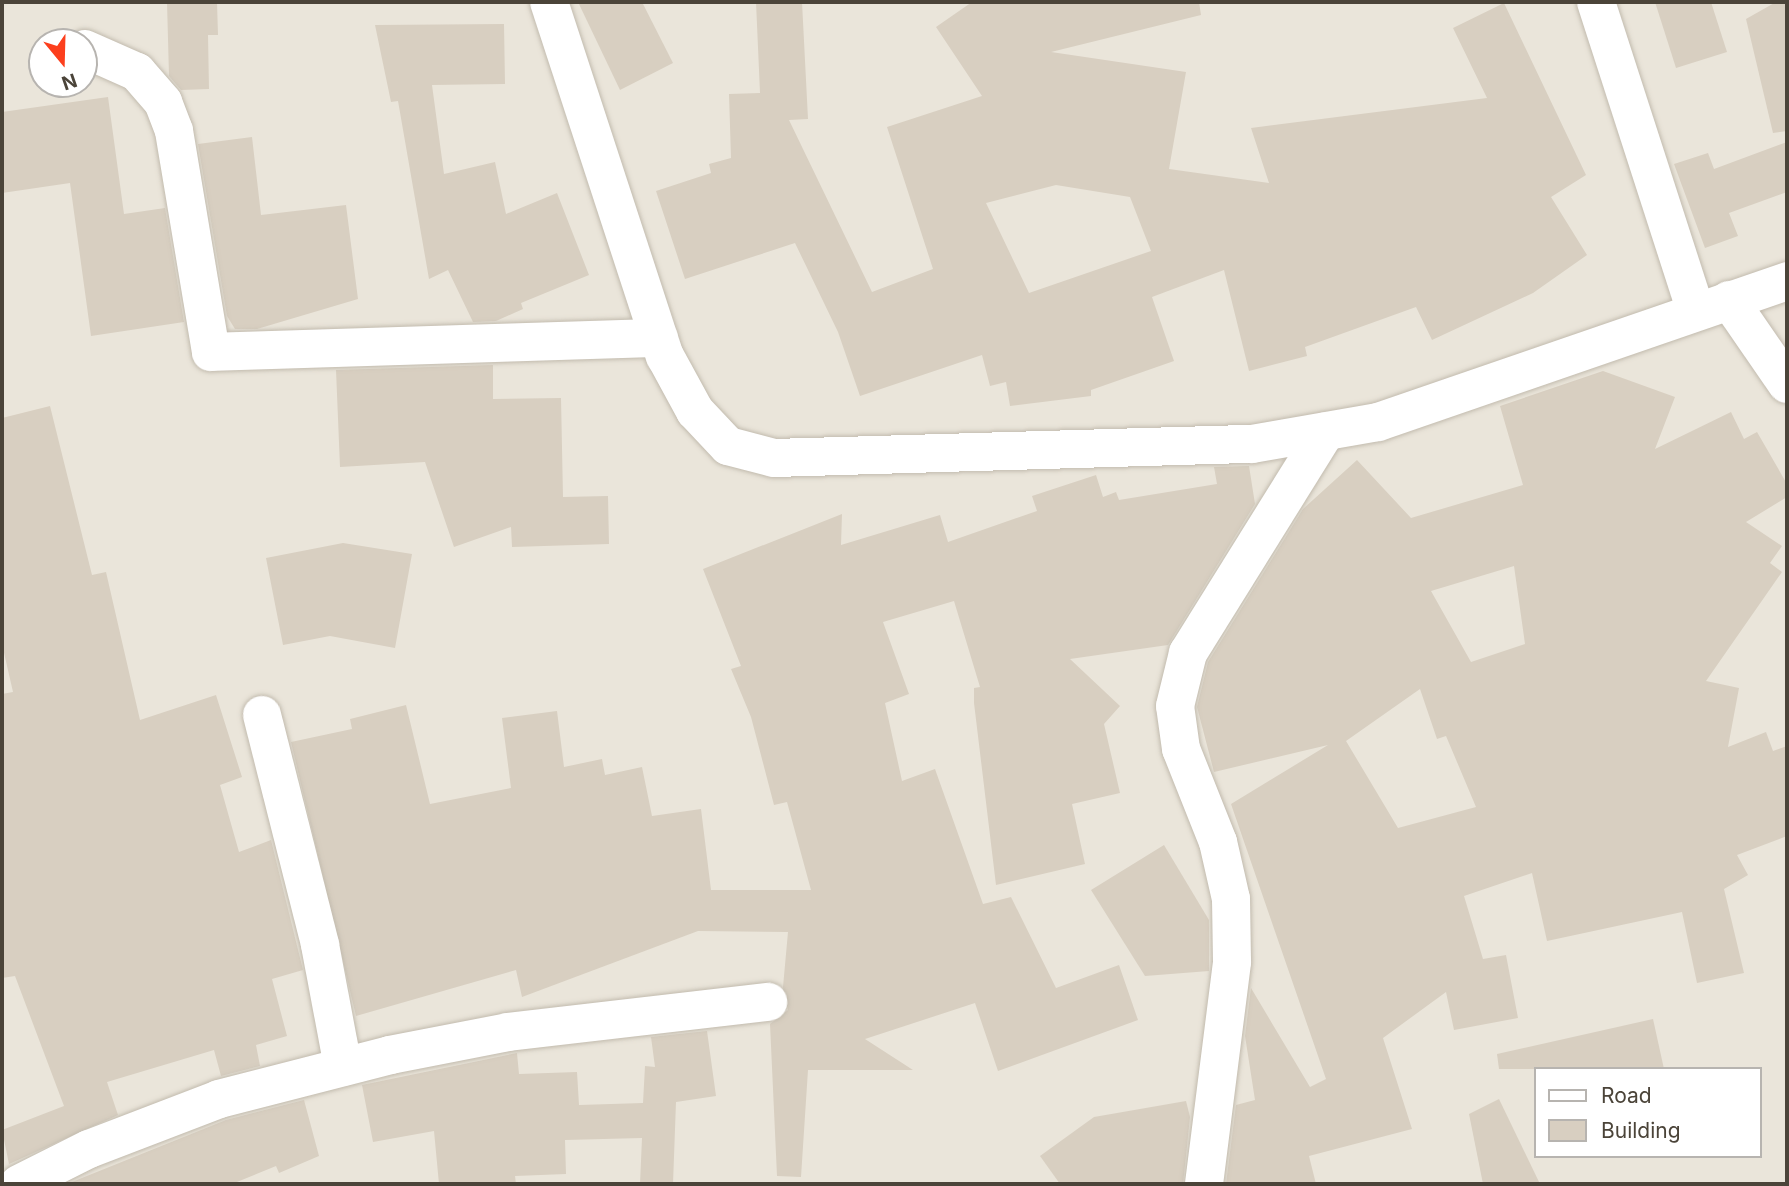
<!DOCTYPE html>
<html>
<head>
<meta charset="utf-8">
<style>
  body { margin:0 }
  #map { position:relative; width:1789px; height:1186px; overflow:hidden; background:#f6f3ec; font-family:Inter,sans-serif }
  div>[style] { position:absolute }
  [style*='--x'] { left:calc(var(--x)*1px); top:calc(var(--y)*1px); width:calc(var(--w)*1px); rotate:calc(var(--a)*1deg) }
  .residential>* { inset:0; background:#eae5da }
  .building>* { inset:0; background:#d8cfc1 }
  .roads { filter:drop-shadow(0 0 2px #c2bbae) drop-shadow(0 0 2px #c2bbae) }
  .street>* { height:38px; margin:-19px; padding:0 19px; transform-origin:19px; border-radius:19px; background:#fff }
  span { translate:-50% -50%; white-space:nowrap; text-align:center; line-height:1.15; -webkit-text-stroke:5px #fff; paint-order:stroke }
  .frame { position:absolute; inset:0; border:4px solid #4b4439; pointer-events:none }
  .legend { position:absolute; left:1534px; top:1067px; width:228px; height:91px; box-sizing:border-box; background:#fff; border:2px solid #b7b4b0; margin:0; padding:9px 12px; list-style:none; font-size:21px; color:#4b4439 }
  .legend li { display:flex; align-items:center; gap:14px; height:35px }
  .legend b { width:35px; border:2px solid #b7b4b0 }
  .north { position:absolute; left:28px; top:28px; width:70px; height:70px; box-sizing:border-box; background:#fff; border:2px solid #b7b4b0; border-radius:50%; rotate:161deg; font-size:19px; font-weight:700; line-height:28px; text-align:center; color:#4b4439 }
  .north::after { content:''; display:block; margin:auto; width:24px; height:32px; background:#fc3f1d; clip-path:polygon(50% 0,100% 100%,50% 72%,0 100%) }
</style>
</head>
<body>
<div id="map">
  <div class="residential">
    <div style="clip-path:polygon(evenodd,2px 2px,1787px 2px,1787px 1184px,2px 1184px,2px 2px,42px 42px,84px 42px,84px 84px,42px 84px,42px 42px,2px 2px,1535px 1069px,1759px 1069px,1759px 1156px,1535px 1156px,1535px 1069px)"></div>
  </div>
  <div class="building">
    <div style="clip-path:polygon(167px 2px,217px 2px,218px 35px,208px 35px,209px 89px,181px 90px,169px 76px)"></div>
    <div style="clip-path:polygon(578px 2px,642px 2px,673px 63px,620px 90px)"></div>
    <div style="clip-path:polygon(evenodd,756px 2px,802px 2px,808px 119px,789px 120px,872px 292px,933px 269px,887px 127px,982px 96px,936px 27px,972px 2px,1199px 2px,1201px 15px,1051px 52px,1186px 72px,1169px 169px,1269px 183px,1251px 128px,1487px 98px,1453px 28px,1504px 3px,1586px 175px,1551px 197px,1587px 255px,1533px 293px,1432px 340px,1416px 307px,1305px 347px,1307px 356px,1249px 371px,1224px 270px,1152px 297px,1174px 361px,1091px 390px,1091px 396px,1010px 406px,1006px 382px,990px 386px,982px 355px,860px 396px,838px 332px,795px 243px,685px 279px,656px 191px,711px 173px,709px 164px,731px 158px,729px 94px,760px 93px,756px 2px,1056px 185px,1130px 197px,1151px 251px,1029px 293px,986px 203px,1056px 185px)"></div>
    <div style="clip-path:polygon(1655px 2px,1711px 2px,1727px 52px,1676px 68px)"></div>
    <div style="clip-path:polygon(1776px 2px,1787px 2px,1787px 131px,1773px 133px,1746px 19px)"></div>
    <div style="clip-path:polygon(504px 24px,505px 84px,432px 85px,444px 174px,495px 162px,506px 214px,557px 193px,589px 275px,521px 303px,523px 309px,496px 321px,473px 322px,448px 270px,429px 279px,398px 101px,391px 102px,375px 25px)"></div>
    <div style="clip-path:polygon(108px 97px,124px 214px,165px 208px,184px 322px,91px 336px,70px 183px,2px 193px,2px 112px)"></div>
    <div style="clip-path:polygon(252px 137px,261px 215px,346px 205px,358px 299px,257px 329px,235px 329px,227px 316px,198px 144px)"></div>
    <div style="clip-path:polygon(1787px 142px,1787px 192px,1729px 213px,1738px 236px,1705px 248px,1674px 164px,1708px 153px,1714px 169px)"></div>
    <div style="clip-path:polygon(493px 365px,493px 399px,561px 398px,563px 497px,608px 496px,609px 544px,512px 547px,511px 527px,454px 547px,425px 462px,340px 467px,336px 370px)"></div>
    <div style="clip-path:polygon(evenodd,1603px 371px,1675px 397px,1655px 449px,1731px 412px,1744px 439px,1757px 432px,1787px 484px,1787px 497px,1746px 522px,1782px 546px,1770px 563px,1782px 572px,1706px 681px,1739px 688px,1728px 747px,1766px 732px,1773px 751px,1787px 746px,1787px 836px,1737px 855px,1748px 875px,1724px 889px,1744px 973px,1697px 983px,1682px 912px,1547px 941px,1532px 873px,1464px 896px,1483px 959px,1506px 955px,1518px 1018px,1454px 1030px,1446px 992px,1383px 1038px,1412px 1129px,1309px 1156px,1316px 1184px,1226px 1184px,1236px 1105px,1255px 1100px,1245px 1036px,1251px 988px,1310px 1087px,1326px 1079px,1231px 804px,1328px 745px,1214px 772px,1197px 707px,1208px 662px,1303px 509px,1357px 460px,1411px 518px,1523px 485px,1500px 406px,1603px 371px,1514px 566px,1525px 644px,1471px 662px,1431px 591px,1514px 566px,1603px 371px,1420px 689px,1437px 739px,1446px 736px,1476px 807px,1398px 828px,1346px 741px,1420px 689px)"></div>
    <div style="clip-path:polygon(50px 406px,92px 575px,106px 572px,140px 720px,216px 695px,242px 777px,220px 785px,239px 852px,271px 840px,303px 970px,272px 979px,287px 1036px,256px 1045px,260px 1066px,221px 1076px,214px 1050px,107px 1082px,118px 1115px,9px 1164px,2px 1130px,64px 1106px,15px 976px,2px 978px,2px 694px,13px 692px,2px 644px,2px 418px)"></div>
    <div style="clip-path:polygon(1249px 466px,1255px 504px,1168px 645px,1070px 659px,1120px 706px,1104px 724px,1120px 793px,1072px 804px,1085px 864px,996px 885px,974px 703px,974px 688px,980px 687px,954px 601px,883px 622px,909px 694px,885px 703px,902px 781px,935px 769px,983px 904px,1011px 897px,1056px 988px,1119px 965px,1138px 1020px,998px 1071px,975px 1003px,865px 1039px,913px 1070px,808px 1070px,801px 1177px,777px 1176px,770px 1024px,788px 1010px,783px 987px,788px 932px,698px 931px,522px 997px,516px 970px,356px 1016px,291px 742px,352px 729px,350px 719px,406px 705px,430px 804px,511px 788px,502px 718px,557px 711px,564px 767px,602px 759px,605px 775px,642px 767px,652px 816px,701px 809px,711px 890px,811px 890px,787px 802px,774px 805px,751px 717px,731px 669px,741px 666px,703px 569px,842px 514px,841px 545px,940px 515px,948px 542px,1037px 511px,1032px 496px,1096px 475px,1103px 497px,1116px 492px,1119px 500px,1217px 484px,1214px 467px)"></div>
    <div style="clip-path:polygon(343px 543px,412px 554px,395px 648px,330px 636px,283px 645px,266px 558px)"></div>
    <div style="clip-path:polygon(1164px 845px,1209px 920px,1209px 971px,1145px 976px,1091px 890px)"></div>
    <div style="clip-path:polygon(1653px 1019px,1664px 1069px,1499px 1069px,1497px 1054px)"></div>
    <div style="clip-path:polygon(707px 1031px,716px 1096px,676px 1102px,673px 1184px,640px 1184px,642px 1138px,565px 1140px,566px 1174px,515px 1176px,516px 1184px,439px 1184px,434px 1131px,373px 1142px,362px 1085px,517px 1053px,519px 1074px,577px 1072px,579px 1105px,643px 1103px,645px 1066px,655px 1067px,651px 1037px)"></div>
    <div style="clip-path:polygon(1499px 1099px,1540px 1184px,1483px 1184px,1469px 1114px)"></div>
    <div style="clip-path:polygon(304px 1100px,319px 1156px,279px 1173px,276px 1166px,232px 1184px,67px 1184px,226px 1120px)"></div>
    <div style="clip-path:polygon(1186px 1101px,1190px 1117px,1183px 1184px,1060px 1184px,1040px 1156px,1094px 1117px)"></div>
  </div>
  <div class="roads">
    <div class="street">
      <div style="--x:549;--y:2;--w:373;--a:71.9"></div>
      <div style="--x:665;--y:356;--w:63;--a:61.4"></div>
      <div style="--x:695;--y:411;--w:48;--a:46.7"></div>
      <div style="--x:728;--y:446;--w:48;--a:14.6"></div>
      <div style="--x:774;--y:458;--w:478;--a:-1.7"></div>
      <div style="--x:1252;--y:444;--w:128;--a:-9.9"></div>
      <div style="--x:1378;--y:422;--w:433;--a:-19"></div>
      <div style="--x:1596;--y:2;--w:325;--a:72.1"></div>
      <div style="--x:85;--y:49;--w:57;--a:23.9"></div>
      <div style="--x:137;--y:72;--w:40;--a:49"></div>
      <div style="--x:163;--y:102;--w:31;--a:69"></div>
      <div style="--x:174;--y:131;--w:224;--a:80.5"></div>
      <div style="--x:211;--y:352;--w:448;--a:-1.8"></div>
      <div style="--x:1729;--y:300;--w:102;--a:55.4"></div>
      <div style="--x:262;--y:715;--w:237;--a:75.8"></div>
      <div style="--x:320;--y:945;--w:124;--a:79.3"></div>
      <div style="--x:19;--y:1184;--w:78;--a:-26.6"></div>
      <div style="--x:89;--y:1149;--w:139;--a:-21"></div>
      <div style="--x:219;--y:1099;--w:177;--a:-14.4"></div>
      <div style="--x:390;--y:1055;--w:120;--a:-11"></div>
      <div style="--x:508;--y:1032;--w:262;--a:-6.6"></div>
      <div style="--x:1204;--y:1184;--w:224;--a:-82.8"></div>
      <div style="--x:1232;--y:962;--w:63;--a:-90.9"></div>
      <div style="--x:1231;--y:899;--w:58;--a:-102.8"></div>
      <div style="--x:1218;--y:842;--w:100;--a:-111.7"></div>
      <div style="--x:1181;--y:749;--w:43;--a:-97.9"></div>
      <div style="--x:1175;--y:706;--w:55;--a:-76.2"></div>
      <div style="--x:1188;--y:653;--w:261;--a:-58.1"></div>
    </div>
  </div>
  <div class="frame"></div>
  <ul class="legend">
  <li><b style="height:9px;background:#fff"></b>Road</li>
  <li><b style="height:19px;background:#d8cfc1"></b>Building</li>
  </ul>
  <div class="north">N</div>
</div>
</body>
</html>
